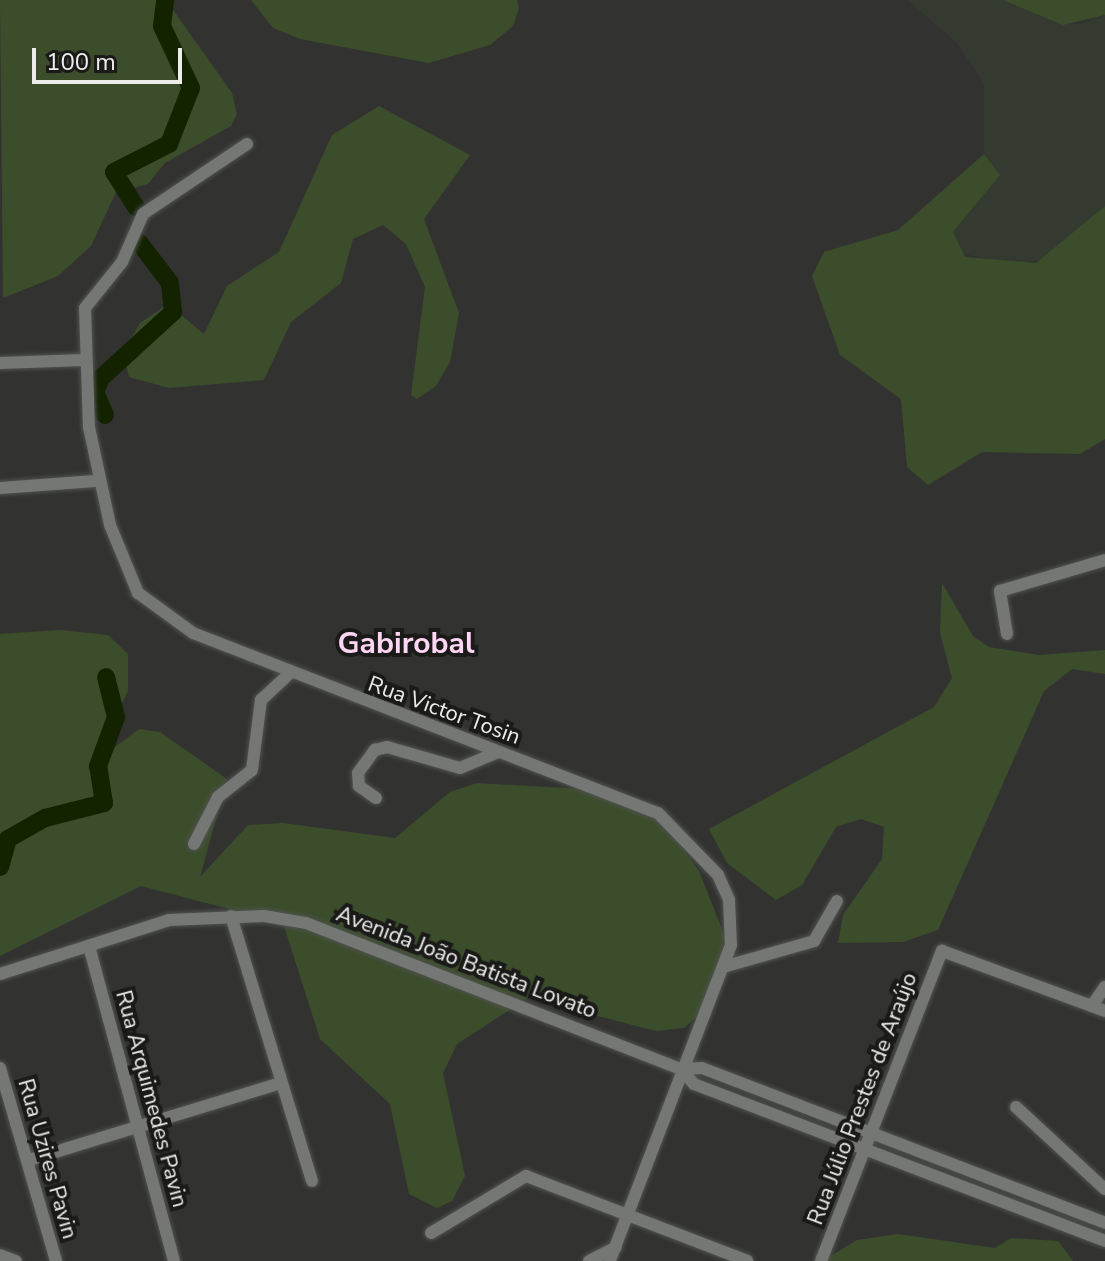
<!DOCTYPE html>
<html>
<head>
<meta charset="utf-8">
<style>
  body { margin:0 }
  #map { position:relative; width:1105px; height:1261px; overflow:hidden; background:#323330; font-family:"Nunito Sans",sans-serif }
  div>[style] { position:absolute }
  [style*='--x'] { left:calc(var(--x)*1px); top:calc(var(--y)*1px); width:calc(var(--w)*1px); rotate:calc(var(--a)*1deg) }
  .built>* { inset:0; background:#353a31 }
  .green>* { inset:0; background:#3c4d2c }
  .river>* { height:18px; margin:-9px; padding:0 9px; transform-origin:9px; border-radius:9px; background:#132300 }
  .roads { filter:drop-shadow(0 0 2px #50524f) drop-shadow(0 0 2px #50524f) }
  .minor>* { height:12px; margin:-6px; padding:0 6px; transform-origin:6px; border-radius:6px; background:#757774 }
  span { translate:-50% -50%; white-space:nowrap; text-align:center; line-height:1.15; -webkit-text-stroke:8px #1a1b19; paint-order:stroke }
  .street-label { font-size:22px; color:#ecedeb }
  .district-label { font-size:30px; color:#fed5f3; font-weight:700 }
  .scale { position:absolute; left:32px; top:48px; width:150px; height:36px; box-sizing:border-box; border:4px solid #ecedeb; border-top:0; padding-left:10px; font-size:24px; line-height:28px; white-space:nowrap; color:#ecedeb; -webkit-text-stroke:6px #1a1b19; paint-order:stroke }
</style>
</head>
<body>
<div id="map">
  <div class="built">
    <div style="clip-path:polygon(908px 0,1003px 0,1079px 25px,1105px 15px,1105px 206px,1050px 258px,1010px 265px,957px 252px,953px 232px,1000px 175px,984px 154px,984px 84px,957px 43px)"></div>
  </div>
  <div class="green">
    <div style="clip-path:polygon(0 0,166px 0,232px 93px,237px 114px,231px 126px,165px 163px,148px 184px,116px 192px,91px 246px,58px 276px,3px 298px)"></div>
    <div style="clip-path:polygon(251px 0,517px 0,519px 8px,513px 26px,490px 45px,429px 63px,300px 39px,273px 28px)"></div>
    <div style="clip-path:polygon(1003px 0,1105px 0,1105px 15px,1063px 25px)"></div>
    <div style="clip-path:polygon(379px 106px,470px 155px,424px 219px,459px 313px,450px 362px,436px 386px,417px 399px,411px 395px,425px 287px,406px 244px,383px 225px,353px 239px,341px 283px,291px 322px,264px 380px,169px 388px,129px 377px,123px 352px,140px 323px,168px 304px,204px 334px,227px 286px,279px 252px,332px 135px)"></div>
    <div style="clip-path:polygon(984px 154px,1000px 175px,953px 232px,965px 257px,1036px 263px,1105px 206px,1105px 439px,1080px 454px,982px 452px,928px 485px,907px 467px,901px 399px,840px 355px,812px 276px,824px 252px,898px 230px)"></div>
    <div style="clip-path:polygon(942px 583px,973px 636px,989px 647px,1039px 655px,1105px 650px,1105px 674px,1072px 669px,1044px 691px,938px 930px,903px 942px,838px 943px,843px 915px,882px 859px,884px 827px,861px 819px,836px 827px,802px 885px,776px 900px,727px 863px,709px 829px,934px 707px,952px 678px,940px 633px)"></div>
    <div style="clip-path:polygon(60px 630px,108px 635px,128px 654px,128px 691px,90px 766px,139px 729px,160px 732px,227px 779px,200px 877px,248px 825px,283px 823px,395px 838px,450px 792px,477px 783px,600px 790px,662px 819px,699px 871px,729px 947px,700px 1014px,684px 1028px,656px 1031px,528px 998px,457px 1044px,443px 1073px,465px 1176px,452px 1201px,437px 1208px,409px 1194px,390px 1104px,320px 1039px,283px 923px,141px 886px,0 956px,0 634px)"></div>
    <div style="clip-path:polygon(898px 1234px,995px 1248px,1011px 1238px,1058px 1241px,1073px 1261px,822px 1261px,857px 1240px)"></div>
  </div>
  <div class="river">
    <div style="--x:136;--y:207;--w:41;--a:-122.2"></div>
    <div style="--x:114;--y:172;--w:62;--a:-27"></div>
    <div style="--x:169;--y:144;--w:60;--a:-68.6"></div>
    <div style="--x:191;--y:88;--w:68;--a:-115.1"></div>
    <div style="--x:162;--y:26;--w:26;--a:-83"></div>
    <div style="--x:105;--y:415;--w:25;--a:-113"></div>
    <div style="--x:95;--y:392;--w:15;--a:-67"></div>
    <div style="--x:101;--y:378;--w:98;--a:-42.5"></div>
    <div style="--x:173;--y:312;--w:29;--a:-96"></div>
    <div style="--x:170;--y:283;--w:51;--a:-127.1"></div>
    <div style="--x:0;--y:867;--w:29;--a:-74"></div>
    <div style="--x:8;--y:839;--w:43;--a:-29.6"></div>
    <div style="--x:45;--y:818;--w:61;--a:-14.3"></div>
    <div style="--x:104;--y:803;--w:37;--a:-99"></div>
    <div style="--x:98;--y:766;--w:52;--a:-69.8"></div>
    <div style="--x:116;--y:717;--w:41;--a:-104"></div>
  </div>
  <div class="roads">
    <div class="minor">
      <div style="--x:247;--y:144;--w:125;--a:146.1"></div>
      <div style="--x:143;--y:214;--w:52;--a:113.6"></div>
      <div style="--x:122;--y:262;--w:59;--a:128.8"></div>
      <div style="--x:85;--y:308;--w:119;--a:88.1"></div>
      <div style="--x:89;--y:427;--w:100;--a:77.9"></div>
      <div style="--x:110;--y:525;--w:74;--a:67.6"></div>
      <div style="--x:138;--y:593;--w:68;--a:36"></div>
      <div style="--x:193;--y:633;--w:499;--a:21.2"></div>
      <div style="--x:658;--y:813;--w:86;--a:45.9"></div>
      <div style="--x:718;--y:875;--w:27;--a:66"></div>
      <div style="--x:729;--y:900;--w:45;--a:87.5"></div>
      <div style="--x:731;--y:945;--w:338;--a:111"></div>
      <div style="--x:0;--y:363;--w:83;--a:-2.1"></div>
      <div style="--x:0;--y:488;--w:96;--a:-4.2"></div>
      <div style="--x:1007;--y:634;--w:44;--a:-99.2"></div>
      <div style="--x:1000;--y:591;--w:109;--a:-16.4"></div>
      <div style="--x:376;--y:798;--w:21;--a:-145"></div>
      <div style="--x:359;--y:786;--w:13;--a:-94"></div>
      <div style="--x:358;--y:773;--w:29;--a:-54"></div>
      <div style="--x:375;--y:750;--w:12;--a:-14"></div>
      <div style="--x:387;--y:747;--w:76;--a:16"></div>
      <div style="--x:460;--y:768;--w:41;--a:-22.8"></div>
      <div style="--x:194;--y:844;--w:53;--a:-62.9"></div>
      <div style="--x:218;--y:797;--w:43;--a:-38.5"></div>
      <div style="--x:252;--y:770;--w:71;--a:-82.7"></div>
      <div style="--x:261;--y:700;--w:37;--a:-43"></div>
      <div style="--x:231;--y:916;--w:277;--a:73"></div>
      <div style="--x:89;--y:946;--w:326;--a:74.9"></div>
      <div style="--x:723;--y:967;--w:95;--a:-15.9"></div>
      <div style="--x:814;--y:941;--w:46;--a:-60.1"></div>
      <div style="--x:0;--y:974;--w:177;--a:-17.7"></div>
      <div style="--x:169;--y:920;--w:95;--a:-2.4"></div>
      <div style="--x:264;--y:916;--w:43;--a:9.5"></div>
      <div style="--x:306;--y:923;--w:402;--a:21.3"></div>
      <div style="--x:681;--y:1069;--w:20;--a:49"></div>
      <div style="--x:694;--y:1084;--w:440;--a:20.9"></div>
      <div style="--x:1092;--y:1006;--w:23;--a:-56"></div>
      <div style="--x:0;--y:1068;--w:201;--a:73.8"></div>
      <div style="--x:681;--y:1069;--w:21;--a:-3"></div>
      <div style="--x:702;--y:1068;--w:432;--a:21"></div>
      <div style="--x:1016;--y:1107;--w:121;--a:42.7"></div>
      <div style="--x:29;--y:1160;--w:259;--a:-17"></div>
      <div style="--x:431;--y:1233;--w:111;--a:-31"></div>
      <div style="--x:526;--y:1176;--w:237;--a:21"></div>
      <div style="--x:0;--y:1255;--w:17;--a:21"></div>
      <div style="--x:589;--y:1261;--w:30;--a:-27"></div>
      <div style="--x:821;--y:1261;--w:333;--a:-68.7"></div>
      <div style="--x:942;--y:951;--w:174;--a:20.2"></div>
    </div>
  </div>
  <div class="street-label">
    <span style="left:444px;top:711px;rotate:20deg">Rua Victor Tosin</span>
    <span style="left:466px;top:963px;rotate:21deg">Avenida João Batista Lovato</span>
    <span style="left:151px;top:1099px;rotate:75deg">Rua Arquimedes Pavin</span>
    <span style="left:863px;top:1099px;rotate:-69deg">Rua Júlio Prestes de Araújo</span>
    <span style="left:47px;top:1159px;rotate:74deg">Rua Uzires Pavin</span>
  </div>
  <div class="district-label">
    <span style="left:406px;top:644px">Gabirobal</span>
  </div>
  <div class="scale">100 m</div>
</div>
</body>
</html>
